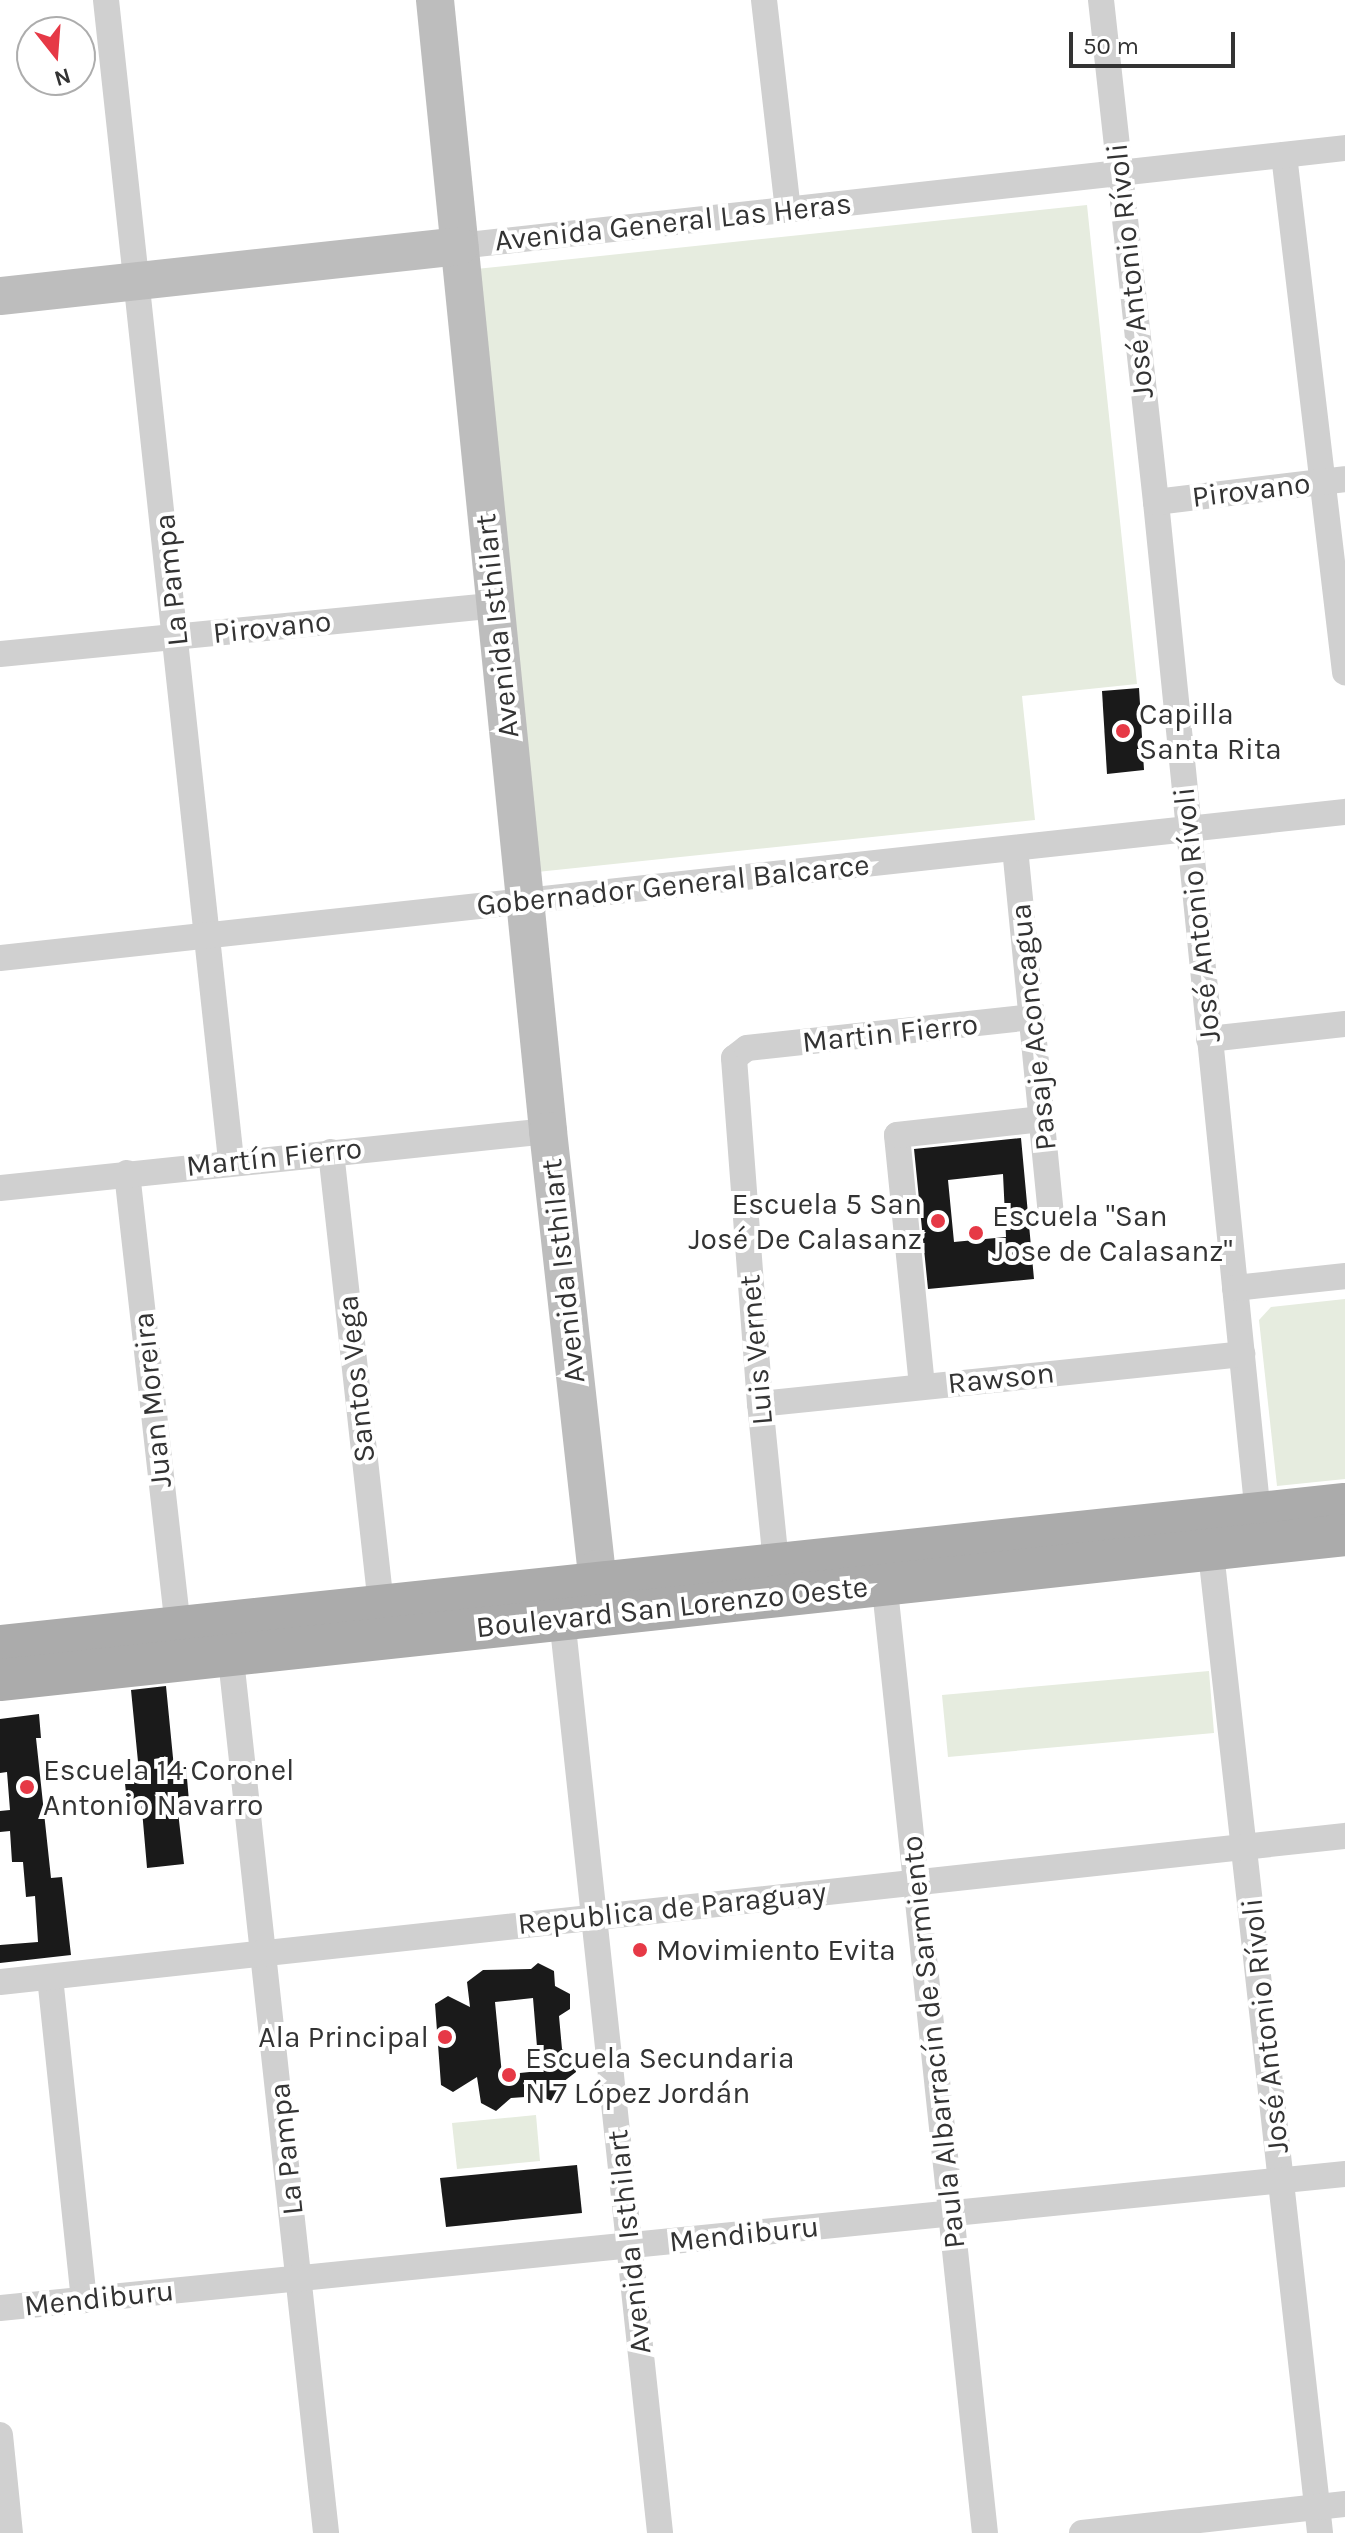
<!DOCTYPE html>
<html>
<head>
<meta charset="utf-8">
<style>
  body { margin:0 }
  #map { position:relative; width:1345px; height:2533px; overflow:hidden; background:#fff; font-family:Karla,sans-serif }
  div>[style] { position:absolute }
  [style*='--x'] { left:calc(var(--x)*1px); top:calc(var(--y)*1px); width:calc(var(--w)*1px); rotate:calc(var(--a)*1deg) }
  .green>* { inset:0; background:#e6ecdf }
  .building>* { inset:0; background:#1a1a1a }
  .street>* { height:26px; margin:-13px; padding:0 13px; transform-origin:13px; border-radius:13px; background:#d0d0d0 }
  .secondary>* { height:38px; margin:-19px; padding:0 19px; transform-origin:19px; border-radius:19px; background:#bdbdbd }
  .primary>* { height:42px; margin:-21px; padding:0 21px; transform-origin:21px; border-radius:21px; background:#ababab }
  .dots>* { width:22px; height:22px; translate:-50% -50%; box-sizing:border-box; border:4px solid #fff; border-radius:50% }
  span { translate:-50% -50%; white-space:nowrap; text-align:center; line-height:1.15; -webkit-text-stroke:8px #fff; paint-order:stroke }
  .street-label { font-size:30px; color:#333 }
  .poi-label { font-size:30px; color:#333 }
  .left { translate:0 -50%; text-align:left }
  .right { translate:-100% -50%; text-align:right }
  .north { position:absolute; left:16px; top:16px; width:80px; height:80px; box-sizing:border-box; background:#fff; border:2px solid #adadad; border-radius:50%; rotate:163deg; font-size:22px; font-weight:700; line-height:32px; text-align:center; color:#333 }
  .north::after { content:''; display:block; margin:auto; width:28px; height:36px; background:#e63946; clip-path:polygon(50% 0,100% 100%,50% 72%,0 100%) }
  .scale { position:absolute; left:1069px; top:32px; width:166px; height:36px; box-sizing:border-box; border:4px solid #333; border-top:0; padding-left:10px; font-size:24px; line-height:28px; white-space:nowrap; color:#333; -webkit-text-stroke:6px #fff; paint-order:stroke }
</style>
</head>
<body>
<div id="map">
  <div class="green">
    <div style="clip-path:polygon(1087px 205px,1137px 684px,1022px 696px,1035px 820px,537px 872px,476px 269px)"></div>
    <div style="clip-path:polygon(1345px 1299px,1345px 1479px,1277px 1486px,1259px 1320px,1271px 1307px)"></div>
    <div style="clip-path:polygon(1209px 1671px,1214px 1733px,948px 1757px,942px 1695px)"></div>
    <div style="clip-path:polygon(536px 2115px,540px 2161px,457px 2169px,452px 2123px)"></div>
  </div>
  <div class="building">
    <div style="clip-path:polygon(1139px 688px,1144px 770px,1107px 774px,1102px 691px)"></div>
    <div style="clip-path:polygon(evenodd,1021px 1138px,1034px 1279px,928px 1289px,914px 1149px,1021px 1138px,1003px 1174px,1006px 1237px,954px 1242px,948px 1180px,1003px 1174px)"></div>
    <div style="clip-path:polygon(166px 1686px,174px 1768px,186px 1767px,189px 1801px,177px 1803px,184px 1864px,147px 1868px,142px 1810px,128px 1812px,124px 1774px,139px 1772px,131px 1690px)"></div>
    <div style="clip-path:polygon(39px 1714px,41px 1738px,36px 1738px,51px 1878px,62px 1877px,71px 1955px,0 1963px,0 1945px,38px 1942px,35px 1896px,26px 1897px,23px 1862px,12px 1862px,10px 1831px,0 1832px,0 1811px,10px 1810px,7px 1772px,0 1773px,0 1719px)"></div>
    <div style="clip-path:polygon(evenodd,538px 1963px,554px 1971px,555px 1986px,570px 1994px,570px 2009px,559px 2016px,562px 2049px,574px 2055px,576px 2072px,563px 2082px,562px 2093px,552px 2101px,539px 2096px,511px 2098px,496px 2111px,481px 2103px,477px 2077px,453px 2092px,441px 2085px,435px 2004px,448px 1996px,470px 2007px,467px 1982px,483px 1970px,531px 1969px,538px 1963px,533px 1998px,539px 2071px,502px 2075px,495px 2002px,533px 1998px)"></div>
    <div style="clip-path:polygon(577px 2165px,582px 2213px,446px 2227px,440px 2178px)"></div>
  </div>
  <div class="street">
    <div style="--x:106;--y:0;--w:1168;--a:83.85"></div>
    <div style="--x:764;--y:0;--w:211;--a:83.5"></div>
    <div style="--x:1101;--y:0;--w:505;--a:83.75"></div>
    <div style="--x:1156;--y:502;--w:1028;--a:84.25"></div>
    <div style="--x:1284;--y:155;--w:521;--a:83.27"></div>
    <div style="--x:459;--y:246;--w:891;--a:-6.31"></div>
    <div style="--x:1156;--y:502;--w:190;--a:-6.9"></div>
    <div style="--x:0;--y:654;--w:498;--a:-5.6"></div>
    <div style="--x:1015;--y:848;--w:361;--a:84.4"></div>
    <div style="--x:0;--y:958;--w:1353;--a:-6.2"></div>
    <div style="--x:1209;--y:1039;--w:137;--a:-6.3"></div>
    <div style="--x:331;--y:1152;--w:457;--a:83.7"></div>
    <div style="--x:127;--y:1173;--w:457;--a:83.6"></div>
    <div style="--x:0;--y:1188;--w:551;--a:-5.94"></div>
    <div style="--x:1235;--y:1288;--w:111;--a:-6.2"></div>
    <div style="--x:922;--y:1386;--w:252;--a:-95.7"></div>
    <div style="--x:897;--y:1135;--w:146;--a:-6.3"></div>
    <div style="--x:760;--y:1404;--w:485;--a:-5.9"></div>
    <div style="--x:1209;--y:1535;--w:1004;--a:83.65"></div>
    <div style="--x:776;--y:1563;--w:160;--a:-95.7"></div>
    <div style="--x:760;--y:1404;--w:347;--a:-94.3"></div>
    <div style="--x:734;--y:1058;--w:16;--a:-38"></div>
    <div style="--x:747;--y:1048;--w:287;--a:-6.2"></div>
    <div style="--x:883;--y:1571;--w:967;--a:83.95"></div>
    <div style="--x:568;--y:1619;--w:18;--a:103"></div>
    <div style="--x:564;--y:1637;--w:901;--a:83.88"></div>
    <div style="--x:229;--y:1641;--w:897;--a:83.79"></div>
    <div style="--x:50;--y:1977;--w:325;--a:84"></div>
    <div style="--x:0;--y:1982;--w:1353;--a:-6.2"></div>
    <div style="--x:0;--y:2308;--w:1352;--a:-5.69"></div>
    <div style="--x:0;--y:2435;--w:99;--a:84.2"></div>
    <div style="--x:1082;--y:2533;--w:265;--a:-6.3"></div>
  </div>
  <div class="secondary">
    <div style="--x:435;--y:0;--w:1137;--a:84.29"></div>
    <div style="--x:548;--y:1131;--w:441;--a:83.7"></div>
    <div style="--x:596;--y:1569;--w:43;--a:118.9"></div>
    <div style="--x:0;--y:296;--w:462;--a:-6.2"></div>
  </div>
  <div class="primary">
    <div style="--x:0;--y:1646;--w:1352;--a:-6.03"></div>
    <div style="--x:0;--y:1680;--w:1353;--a:-6.15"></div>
  </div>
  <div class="dots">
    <div style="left:1123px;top:731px;background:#e63946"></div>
    <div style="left:938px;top:1221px;background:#e63946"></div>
    <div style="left:976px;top:1233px;background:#e63946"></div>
    <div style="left:27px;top:1787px;background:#e63946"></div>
    <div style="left:640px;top:1950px;background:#e63946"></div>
    <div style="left:445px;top:2037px;background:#e63946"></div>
    <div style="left:509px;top:2075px;background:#e63946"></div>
  </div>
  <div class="street-label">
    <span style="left:673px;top:222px;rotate:-6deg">Avenida General Las Heras</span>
    <span style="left:1130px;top:271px;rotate:-96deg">José Antonio Rívoli</span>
    <span style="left:1251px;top:490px;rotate:-7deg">Pirovano</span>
    <span style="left:171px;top:580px;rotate:-96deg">La Pampa</span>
    <span style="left:497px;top:626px;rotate:-96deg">Avenida Isthilart</span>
    <span style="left:272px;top:627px;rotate:-6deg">Pirovano</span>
    <span style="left:673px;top:885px;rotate:-6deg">Gobernador General Balcarce</span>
    <span style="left:1197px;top:915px;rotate:-96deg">José Antonio Rívoli</span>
    <span style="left:1033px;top:1027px;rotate:-96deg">Pasaje Aconcagua</span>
    <span style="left:890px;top:1033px;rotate:-6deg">Martin Fierro</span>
    <span style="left:274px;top:1157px;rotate:-6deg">Martín Fierro</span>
    <span style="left:563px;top:1271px;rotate:-96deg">Avenida Isthilart</span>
    <span style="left:756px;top:1350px;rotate:-95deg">Luis Vernet</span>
    <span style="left:1001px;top:1378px;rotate:-6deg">Rawson</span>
    <span style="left:356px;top:1379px;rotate:-96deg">Santos Vega</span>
    <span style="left:152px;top:1400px;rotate:-96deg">Juan Moreira</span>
    <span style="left:672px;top:1607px;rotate:-6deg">Boulevard San Lorenzo Oeste</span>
    <span style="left:672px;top:1908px;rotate:-6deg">Republica de Paraguay</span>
    <span style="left:1265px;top:2026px;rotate:-96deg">José Antonio Rívoli</span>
    <span style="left:933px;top:2042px;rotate:-96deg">Paula Albarracín de Sarmiento</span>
    <span style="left:286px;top:2149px;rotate:-96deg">La Pampa</span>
    <span style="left:744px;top:2234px;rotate:-6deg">Mendiburu</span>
    <span style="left:629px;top:2242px;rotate:-96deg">Avenida Isthilart</span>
    <span style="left:99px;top:2298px;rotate:-6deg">Mendiburu</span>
  </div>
  <div class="poi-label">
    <span class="left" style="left:1139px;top:731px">Capilla<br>Santa Rita</span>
    <span class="right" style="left:922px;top:1221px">Escuela 5 San<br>José De Calasanz</span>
    <span class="left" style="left:992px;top:1233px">Escuela "San<br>Jose de Calasanz"</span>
    <span class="left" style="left:43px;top:1787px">Escuela 14 Coronel<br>Antonio Navarro</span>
    <span class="left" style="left:656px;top:1950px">Movimiento Evita</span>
    <span class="right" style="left:429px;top:2037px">Ala Principal</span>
    <span class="left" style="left:525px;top:2075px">Escuela Secundaria<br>N 7 López Jordán</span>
  </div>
  <div class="north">N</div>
  <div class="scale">50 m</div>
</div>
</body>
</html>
